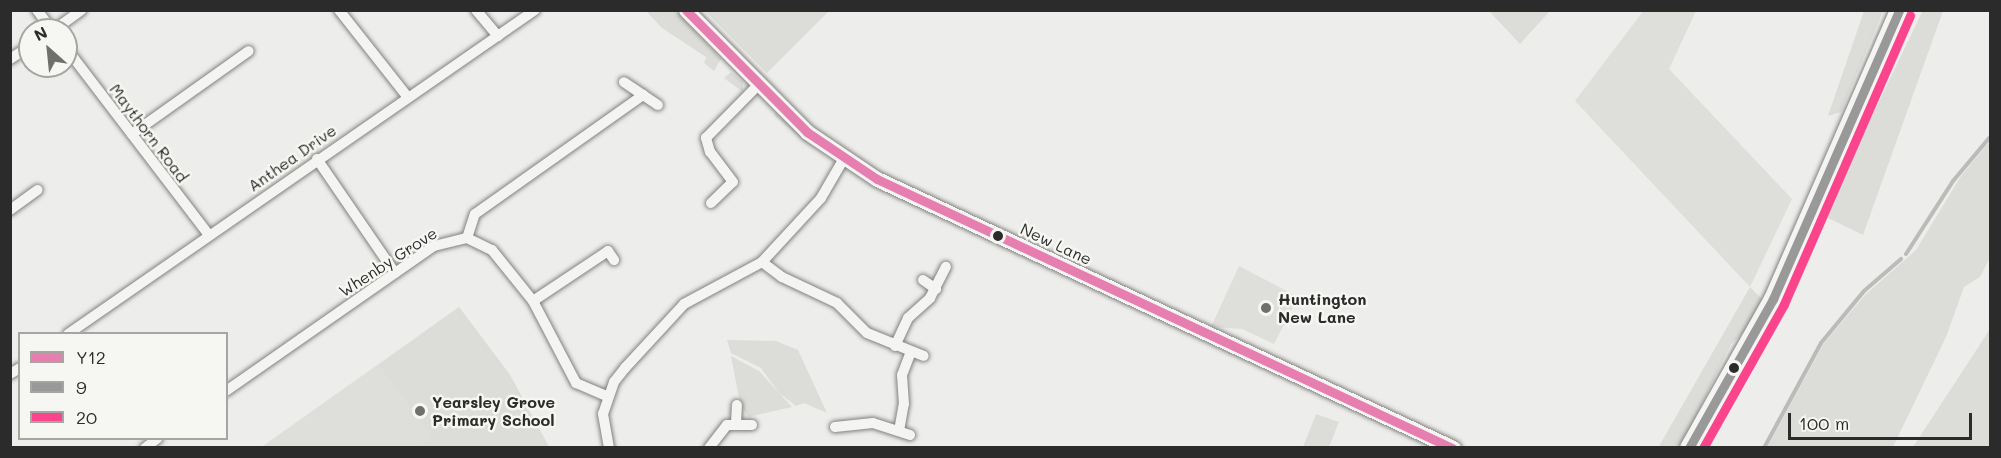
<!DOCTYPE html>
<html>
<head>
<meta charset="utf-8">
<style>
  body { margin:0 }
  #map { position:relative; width:2001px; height:458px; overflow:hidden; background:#ededeb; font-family:Mali,sans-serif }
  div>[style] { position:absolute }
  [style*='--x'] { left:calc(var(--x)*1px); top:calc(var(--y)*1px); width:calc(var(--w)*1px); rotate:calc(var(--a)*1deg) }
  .built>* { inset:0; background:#dededb }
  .green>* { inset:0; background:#dcdcd9 }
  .stream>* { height:4px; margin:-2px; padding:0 2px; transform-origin:2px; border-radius:2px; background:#bbbbb9 }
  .roads { filter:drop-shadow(0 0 2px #828281) drop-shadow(0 0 2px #828281) }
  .street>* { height:10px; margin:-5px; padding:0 5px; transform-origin:5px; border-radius:5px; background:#f4f4f2 }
  .secondary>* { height:15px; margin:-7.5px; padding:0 7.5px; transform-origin:7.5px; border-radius:7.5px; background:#f4f4f2 }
  .primary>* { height:18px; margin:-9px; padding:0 9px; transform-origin:9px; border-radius:9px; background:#f4f4f2 }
  .bus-1>* { height:9px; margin:-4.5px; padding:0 4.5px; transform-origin:4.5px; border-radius:4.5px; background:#e77eb0 }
  .bus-2>* { height:9px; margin:-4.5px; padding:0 4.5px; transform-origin:4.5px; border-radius:4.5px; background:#999 }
  .bus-3>* { height:9px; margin:-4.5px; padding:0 4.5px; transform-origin:4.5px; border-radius:4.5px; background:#fa448c }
  .dots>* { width:16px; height:16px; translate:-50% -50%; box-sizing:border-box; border:3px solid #f6f6f2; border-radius:50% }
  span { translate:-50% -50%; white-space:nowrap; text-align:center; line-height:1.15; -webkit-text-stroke:5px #f6f6f2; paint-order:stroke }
  .street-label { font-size:16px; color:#2b2b2b }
  .poi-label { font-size:16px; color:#2b2b2b; font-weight:700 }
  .left { translate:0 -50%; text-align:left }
  .frame { position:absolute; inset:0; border:12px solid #2b2b2b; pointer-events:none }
  .legend { position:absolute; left:18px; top:332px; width:210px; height:108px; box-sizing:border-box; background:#f6f6f2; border:2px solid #a5a5a2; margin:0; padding:8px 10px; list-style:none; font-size:18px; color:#2b2b2b }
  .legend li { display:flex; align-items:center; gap:12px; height:30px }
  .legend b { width:30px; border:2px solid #a5a5a2 }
  .north { position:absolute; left:18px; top:18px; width:60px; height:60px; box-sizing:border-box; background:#f6f6f2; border:2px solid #a5a5a2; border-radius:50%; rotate:333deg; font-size:16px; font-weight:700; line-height:24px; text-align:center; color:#2b2b2b }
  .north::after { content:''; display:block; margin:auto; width:21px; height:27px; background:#6f6f6e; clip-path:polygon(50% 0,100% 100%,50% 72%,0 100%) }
  .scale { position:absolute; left:1788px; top:413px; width:184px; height:27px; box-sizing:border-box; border:3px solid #2b2b2b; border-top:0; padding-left:8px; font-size:18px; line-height:21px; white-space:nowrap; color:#2b2b2b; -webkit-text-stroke:4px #f6f6f2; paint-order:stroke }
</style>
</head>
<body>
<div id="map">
  <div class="built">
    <div style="clip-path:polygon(1644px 10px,1696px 11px,1669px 69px,1792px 199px,1750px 287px,1575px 101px)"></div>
    <div style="clip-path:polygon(1239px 266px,1298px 297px,1274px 344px,1242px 329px,1211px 327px)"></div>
    <div style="clip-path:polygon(459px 307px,510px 375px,549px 447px,260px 448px)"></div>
  </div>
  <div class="green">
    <div style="clip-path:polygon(1923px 10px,1943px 11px,1863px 235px,1824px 216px)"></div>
    <div style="clip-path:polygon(646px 11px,676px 11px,721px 59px,714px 71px,704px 63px,706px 57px,662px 28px)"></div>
    <div style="clip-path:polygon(705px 11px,829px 11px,767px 73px)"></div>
    <div style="clip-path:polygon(1489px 11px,1550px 11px,1520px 44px)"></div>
    <div style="clip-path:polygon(1864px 11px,1883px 11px,1841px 112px,1828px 116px)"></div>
    <div style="clip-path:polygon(731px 72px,743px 82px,743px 92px,724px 78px)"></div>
    <div style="clip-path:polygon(776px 112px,815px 150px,774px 115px)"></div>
    <div style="clip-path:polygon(1990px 141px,1990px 258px,1980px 277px,1964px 287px,1946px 337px,1893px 447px,1767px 447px,1824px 343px,1865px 295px,1916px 250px,1961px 176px)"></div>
    <div style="clip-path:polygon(1750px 287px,1763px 300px,1748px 328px,1731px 344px,1681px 447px,1658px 448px)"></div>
    <div style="clip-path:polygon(459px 307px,510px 375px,549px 447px,417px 447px,433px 437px,379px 365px)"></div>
    <div style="clip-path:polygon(1990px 329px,1990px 447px,1913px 447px)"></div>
    <div style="clip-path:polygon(727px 340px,776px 341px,798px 350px,827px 413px,804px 403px,796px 406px,779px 393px,761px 368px,731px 353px)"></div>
    <div style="clip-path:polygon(731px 356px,759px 371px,792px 407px,748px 417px,740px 403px)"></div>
    <div style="clip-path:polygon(1316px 414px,1339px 422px,1329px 447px,1303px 447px)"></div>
  </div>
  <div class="stream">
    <div style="--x:1906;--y:254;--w:87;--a:-57.2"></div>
    <div style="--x:1953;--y:181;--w:57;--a:-49.9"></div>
    <div style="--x:1764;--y:448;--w:119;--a:-61.5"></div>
    <div style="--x:1821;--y:343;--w:67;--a:-50.4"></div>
    <div style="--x:1864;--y:291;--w:49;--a:-40.9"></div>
  </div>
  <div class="roads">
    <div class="street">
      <div style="--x:37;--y:10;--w:25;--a:53"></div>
      <div style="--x:339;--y:10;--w:110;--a:51.7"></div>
      <div style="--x:476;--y:10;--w:34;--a:50"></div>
      <div style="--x:54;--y:30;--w:34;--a:-36"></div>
      <div style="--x:66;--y:48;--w:235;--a:52.6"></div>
      <div style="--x:10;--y:59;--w:24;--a:-33"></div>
      <div style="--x:643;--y:95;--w:18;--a:34"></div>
      <div style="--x:132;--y:134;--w:143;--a:-35.4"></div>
      <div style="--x:317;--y:159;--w:138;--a:55.6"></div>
      <div style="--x:711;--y:203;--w:30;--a:-44"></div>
      <div style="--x:733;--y:182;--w:38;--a:-127"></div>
      <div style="--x:710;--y:152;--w:15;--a:-106"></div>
      <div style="--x:706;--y:138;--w:74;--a:-45.5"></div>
      <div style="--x:10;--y:210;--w:34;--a:-36"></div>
      <div style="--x:467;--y:238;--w:25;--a:-72"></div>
      <div style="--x:475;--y:214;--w:206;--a:-35.3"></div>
      <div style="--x:643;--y:95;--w:23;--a:-146"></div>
      <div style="--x:762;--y:262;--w:25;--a:37"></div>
      <div style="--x:782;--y:277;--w:61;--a:25.3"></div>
      <div style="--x:837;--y:303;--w:42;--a:45"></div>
      <div style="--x:867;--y:333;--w:61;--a:22"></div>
      <div style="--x:923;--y:280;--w:16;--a:35"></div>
      <div style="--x:533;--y:301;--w:90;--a:-33.7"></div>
      <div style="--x:608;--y:251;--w:11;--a:56"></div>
      <div style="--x:68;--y:334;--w:568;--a:-34.75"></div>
      <div style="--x:895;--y:346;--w:31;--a:-65"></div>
      <div style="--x:908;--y:318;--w:30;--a:-42"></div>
      <div style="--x:930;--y:298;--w:35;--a:-63"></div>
      <div style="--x:10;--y:374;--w:12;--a:-31"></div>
      <div style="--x:226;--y:391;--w:254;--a:-34.9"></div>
      <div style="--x:434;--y:246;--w:34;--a:-14"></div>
      <div style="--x:467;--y:238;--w:28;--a:26"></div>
      <div style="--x:492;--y:250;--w:65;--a:51.2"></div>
      <div style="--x:533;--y:301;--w:93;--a:62.3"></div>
      <div style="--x:576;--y:383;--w:34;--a:23"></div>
      <div style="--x:736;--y:423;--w:18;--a:-87"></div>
      <div style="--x:835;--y:427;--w:38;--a:-6"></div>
      <div style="--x:873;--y:423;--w:39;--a:18"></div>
      <div style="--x:899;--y:431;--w:27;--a:-80"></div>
      <div style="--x:904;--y:404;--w:29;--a:-94"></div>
      <div style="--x:902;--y:375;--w:25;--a:-69"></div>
      <div style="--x:145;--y:448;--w:16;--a:-38"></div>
      <div style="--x:609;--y:448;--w:35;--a:-100"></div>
      <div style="--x:603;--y:414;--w:34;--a:-71"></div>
      <div style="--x:614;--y:382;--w:18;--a:-52"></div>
      <div style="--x:625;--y:368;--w:87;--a:-47.3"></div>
      <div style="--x:684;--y:304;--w:89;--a:-28.3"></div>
      <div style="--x:762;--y:262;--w:87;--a:-47.3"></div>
      <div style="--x:821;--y:198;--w:44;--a:-59.9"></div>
      <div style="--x:709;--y:448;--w:29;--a:-52"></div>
      <div style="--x:727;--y:425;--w:25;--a:0"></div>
    </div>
    <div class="secondary">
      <div style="--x:686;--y:10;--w:172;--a:45.2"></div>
      <div style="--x:807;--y:132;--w:84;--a:33.9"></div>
      <div style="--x:877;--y:179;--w:636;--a:25.03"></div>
    </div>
    <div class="primary">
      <div style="--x:1689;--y:448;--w:171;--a:-60.6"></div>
      <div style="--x:1773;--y:299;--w:315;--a:-66.4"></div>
    </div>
  </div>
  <div class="bus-1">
    <div style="--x:686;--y:10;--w:172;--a:45.2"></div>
    <div style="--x:807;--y:132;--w:84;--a:33.9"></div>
    <div style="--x:877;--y:179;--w:635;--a:25.07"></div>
  </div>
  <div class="bus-2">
    <div style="--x:1689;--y:448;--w:171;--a:-60.6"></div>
    <div style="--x:1773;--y:299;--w:315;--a:-66.4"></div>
  </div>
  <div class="bus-3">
    <div style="--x:1703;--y:448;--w:165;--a:-60.6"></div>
    <div style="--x:1784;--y:304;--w:315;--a:-66.4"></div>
  </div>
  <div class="dots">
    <div style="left:998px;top:236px;background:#2b2b2b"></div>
    <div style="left:1266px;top:308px;background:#6f6f6e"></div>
    <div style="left:1734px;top:368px;background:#2b2b2b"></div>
    <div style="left:420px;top:411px;background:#6f6f6e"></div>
  </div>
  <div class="street-label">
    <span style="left:149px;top:133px;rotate:53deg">Maythorn Road</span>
    <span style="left:292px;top:158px;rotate:-35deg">Anthea Drive</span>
    <span style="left:1056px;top:244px;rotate:25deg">New Lane</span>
    <span style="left:388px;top:262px;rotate:-33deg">Whenby Grove</span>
  </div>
  <div class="poi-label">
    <span class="left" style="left:1278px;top:308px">Huntington<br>New Lane</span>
    <span class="left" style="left:432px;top:411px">Yearsley Grove<br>Primary School</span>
  </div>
  <div class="frame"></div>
  <ul class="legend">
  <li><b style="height:8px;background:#e77eb0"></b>Y12</li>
  <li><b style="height:8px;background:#999"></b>9</li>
  <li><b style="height:8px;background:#fa448c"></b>20</li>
  </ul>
  <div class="north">N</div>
  <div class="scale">100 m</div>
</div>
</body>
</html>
